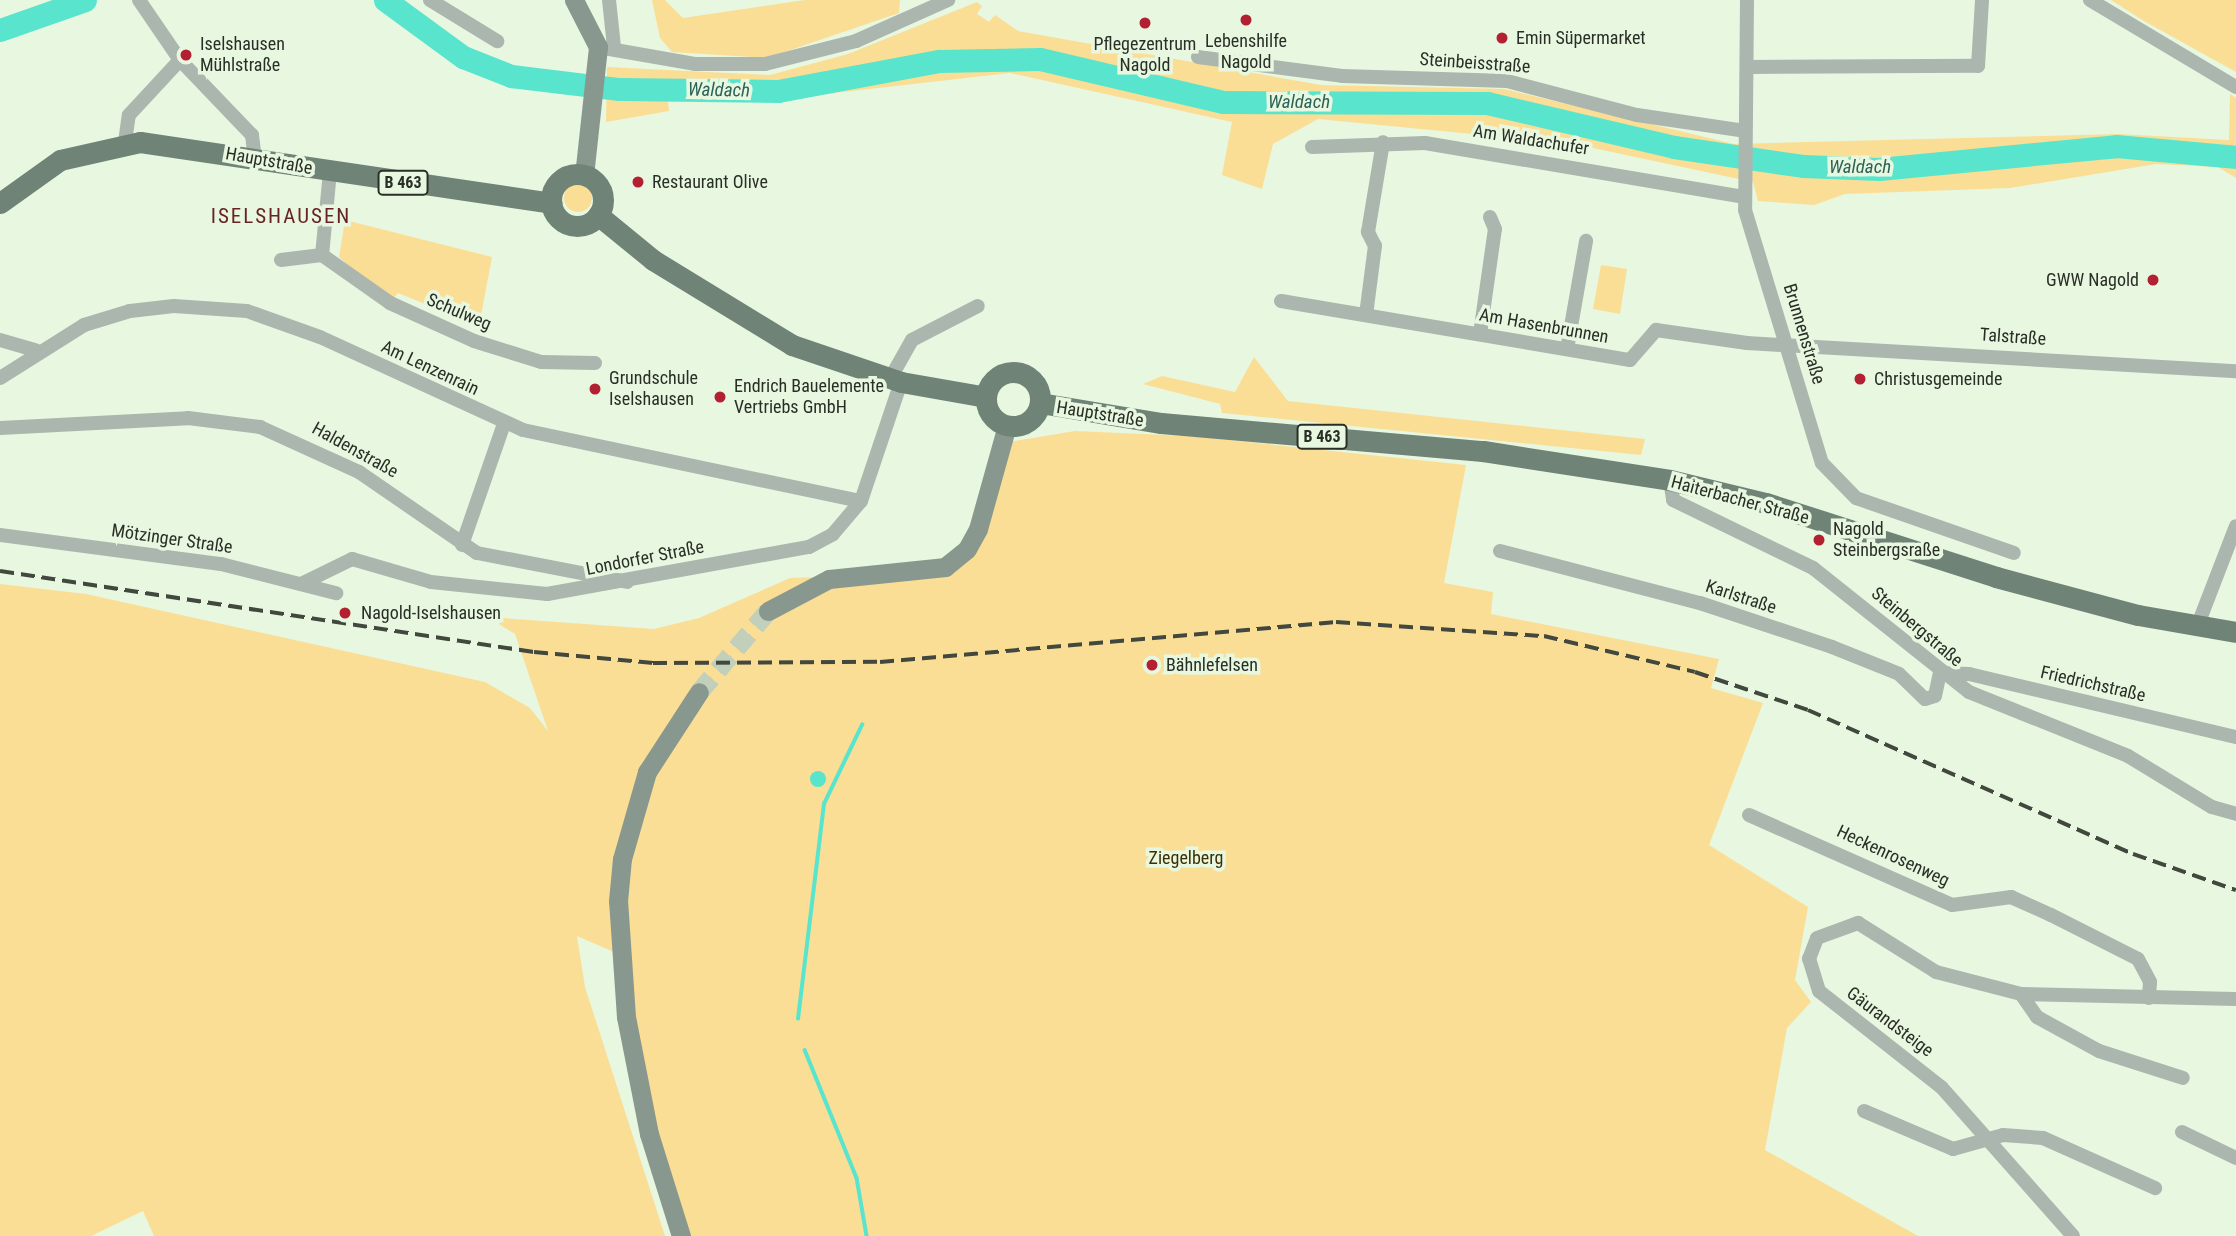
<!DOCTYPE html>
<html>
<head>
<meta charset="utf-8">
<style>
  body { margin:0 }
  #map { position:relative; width:2236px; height:1236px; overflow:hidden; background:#e8f7e0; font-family:"Roboto Condensed",sans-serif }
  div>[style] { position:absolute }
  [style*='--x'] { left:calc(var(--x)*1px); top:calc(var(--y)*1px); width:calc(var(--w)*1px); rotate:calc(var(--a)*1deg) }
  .green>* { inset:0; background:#fade96 }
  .round { border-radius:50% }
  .water>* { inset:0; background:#59e4cd }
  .stream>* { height:3.5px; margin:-1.75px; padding:0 1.75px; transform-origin:1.75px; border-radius:1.75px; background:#59e4cd }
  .river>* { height:23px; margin:-11.5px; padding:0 11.5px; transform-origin:11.5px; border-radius:11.5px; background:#59e4cd }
  .secondary-tunnel>* { height:19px; margin-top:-9.5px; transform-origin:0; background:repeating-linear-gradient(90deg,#c2cfbb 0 19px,transparent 0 29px) }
  .street>* { height:14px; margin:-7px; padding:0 7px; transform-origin:7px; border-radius:7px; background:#abb6af }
  .secondary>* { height:19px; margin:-9.5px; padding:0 9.5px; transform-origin:9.5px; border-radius:9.5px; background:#89988e }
  .primary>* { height:21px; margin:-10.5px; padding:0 10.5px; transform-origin:10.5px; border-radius:10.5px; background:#708377 }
  .primary>.ring { margin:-10.5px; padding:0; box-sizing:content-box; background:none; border:21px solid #708377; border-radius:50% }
  .rail>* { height:3.5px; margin-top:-1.75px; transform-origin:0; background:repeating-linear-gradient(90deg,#42483e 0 14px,transparent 0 21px) }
  .dots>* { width:19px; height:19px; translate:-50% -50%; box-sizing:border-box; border:4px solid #e8f7e0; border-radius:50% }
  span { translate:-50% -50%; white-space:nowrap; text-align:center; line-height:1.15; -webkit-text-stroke:7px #e8f7e0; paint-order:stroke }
  .shield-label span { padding:2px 5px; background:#e8f7e0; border:2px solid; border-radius:5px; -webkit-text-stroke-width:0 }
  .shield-label { font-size:16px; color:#292e26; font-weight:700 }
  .poi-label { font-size:18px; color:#292e26 }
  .left { translate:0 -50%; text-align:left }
  .right { translate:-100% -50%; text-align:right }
  .street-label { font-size:18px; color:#292e26 }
  .park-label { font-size:18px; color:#3d2e02 }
  .water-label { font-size:19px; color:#2b6359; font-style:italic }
  .quarter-label { font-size:21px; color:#692326; letter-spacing:2px }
</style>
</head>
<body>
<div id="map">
  <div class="green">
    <div style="clip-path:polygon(652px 0,665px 0,683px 18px,805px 0,900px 0,899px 13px,767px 58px,672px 52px,660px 38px)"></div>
    <div style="clip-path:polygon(2111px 0,2236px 0,2236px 72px,2144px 21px)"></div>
    <div style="clip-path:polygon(977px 2px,982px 6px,977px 14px,989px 22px,995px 15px,1018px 31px,1321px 85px,1504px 89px,1734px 144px,2118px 134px,2229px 140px,2230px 94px,2236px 98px,2236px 178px,2218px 167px,2156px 164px,2010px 188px,1845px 194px,1814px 205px,1758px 201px,1753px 182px,1574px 144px,1318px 119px,1273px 144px,1262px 189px,1222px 175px,1232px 122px,1010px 73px,825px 94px,668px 100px,669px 111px,606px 122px,607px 67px,770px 75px,848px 54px)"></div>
    <div class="round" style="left:564px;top:184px;width:28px;height:28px"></div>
    <div style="clip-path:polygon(345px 220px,492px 257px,479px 326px,398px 293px,390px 303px,339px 257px)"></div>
    <div style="clip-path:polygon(1601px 265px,1627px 269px,1620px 314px,1593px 309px)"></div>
    <div style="clip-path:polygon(1254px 357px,1288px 401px,1645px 439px,1641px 455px,1222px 413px,1220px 404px,1143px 384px,1162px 376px,1235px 392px)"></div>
    <div style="clip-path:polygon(1075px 431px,1190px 436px,1466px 465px,1444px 583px,1493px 592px,1491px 614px,1719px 659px,1711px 688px,1763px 703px,1709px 845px,1808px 907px,1795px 980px,1811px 1002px,1787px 1028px,1765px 1150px,1918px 1236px,690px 1236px,651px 1121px,614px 952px,577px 936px,585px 987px,665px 1236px,154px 1236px,143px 1211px,91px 1236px,0 1236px,0 584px,86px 594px,485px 682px,530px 708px,548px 731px,515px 634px,499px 624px,502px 618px,654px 629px,699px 618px,790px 578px,918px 574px,967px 549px,1003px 443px)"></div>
  </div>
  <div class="water">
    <div class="round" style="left:810px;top:771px;width:16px;height:16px"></div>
  </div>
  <div class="stream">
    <div style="--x:798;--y:1019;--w:217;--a:-83.1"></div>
    <div style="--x:824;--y:804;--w:88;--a:-64.3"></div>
    <div style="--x:805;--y:1050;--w:138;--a:67.9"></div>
    <div style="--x:857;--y:1178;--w:59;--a:80.2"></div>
  </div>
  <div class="river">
    <div style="--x:385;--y:0;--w:97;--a:36.2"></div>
    <div style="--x:463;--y:57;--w:52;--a:21.6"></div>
    <div style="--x:511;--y:76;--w:109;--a:6.9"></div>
    <div style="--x:619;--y:89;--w:159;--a:0.7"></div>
    <div style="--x:778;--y:91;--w:164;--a:-10.6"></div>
    <div style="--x:939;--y:61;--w:101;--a:-1.1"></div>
    <div style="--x:1040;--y:59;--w:188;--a:13.2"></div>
    <div style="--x:1223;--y:102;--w:264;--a:0.2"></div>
    <div style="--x:1487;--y:103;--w:192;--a:13.2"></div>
    <div style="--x:1674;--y:147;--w:130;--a:8.4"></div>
    <div style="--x:1803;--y:166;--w:76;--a:2.3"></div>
    <div style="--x:1879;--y:169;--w:238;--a:-5.5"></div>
    <div style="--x:2116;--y:146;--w:121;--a:5.2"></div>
    <div style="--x:0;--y:30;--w:90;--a:-19.4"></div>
  </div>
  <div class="secondary-tunnel">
    <div style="--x:699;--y:692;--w:106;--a:-49.6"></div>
  </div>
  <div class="street">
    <div style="--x:139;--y:0;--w:73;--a:55.7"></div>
    <div style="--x:180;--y:60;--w:104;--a:46.2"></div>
    <div style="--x:252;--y:135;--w:23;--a:83"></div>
    <div style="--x:430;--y:0;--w:79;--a:31.5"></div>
    <div style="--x:609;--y:0;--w:47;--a:83.9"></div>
    <div style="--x:1747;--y:0;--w:210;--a:90.5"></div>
    <div style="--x:1745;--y:210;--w:264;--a:73.1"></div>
    <div style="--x:1822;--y:463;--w:49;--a:45.8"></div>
    <div style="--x:1856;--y:498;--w:167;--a:19.2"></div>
    <div style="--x:2090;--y:0;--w:170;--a:30.8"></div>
    <div style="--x:598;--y:47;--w:98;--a:9.9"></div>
    <div style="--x:695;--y:64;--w:70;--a:0"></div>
    <div style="--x:765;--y:64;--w:94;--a:-14.2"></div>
    <div style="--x:856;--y:41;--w:101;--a:-24"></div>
    <div style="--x:1198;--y:57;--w:145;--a:7.5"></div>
    <div style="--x:1342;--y:76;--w:165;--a:1.7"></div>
    <div style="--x:1507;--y:81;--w:134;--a:14.7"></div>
    <div style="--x:1637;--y:115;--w:109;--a:8.4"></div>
    <div style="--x:1749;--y:67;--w:229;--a:-0.3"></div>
    <div style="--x:1978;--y:66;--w:66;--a:-86.5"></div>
    <div style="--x:125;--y:142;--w:27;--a:-82"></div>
    <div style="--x:129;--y:115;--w:75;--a:-47.2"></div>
    <div style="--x:1312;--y:147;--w:113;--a:-2"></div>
    <div style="--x:1425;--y:143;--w:323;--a:9.6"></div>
    <div style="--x:330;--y:171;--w:84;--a:95.4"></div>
    <div style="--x:322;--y:255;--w:83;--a:35.2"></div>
    <div style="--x:390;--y:303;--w:92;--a:24.3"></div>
    <div style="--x:474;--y:341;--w:70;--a:17.4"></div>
    <div style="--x:541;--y:362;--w:54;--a:1.1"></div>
    <div style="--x:281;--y:260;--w:41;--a:-7"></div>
    <div style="--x:1281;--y:301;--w:354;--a:9.6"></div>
    <div style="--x:1630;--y:360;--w:40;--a:-49"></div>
    <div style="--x:1656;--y:330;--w:92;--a:8.1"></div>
    <div style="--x:1747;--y:343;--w:490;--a:3.3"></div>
    <div style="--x:1366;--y:315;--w:70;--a:-82.6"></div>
    <div style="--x:1375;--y:246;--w:16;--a:-117"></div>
    <div style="--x:1368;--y:232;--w:91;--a:-80.5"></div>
    <div style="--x:1480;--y:334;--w:106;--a:-81.9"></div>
    <div style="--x:1495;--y:229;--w:13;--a:-113"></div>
    <div style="--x:0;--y:340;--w:37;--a:16"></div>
    <div style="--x:1567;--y:349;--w:110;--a:-80"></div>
    <div style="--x:0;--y:378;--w:99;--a:-32.2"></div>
    <div style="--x:84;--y:325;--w:48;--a:-16.9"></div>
    <div style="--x:130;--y:311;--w:44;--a:-6.5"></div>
    <div style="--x:174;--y:306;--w:73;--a:3.9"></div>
    <div style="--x:247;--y:311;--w:77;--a:19.6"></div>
    <div style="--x:320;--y:337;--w:223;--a:24.6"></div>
    <div style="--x:523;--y:430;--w:345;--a:11.9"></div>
    <div style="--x:890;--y:379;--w:45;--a:-60.6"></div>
    <div style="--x:912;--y:340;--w:74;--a:-27.3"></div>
    <div style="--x:0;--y:428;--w:188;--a:-3"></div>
    <div style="--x:188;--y:418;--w:73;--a:7.1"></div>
    <div style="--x:260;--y:427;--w:109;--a:24.4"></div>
    <div style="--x:359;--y:472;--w:143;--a:34.5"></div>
    <div style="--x:477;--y:553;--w:153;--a:10.9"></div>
    <div style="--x:1670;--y:480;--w:20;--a:81"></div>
    <div style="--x:1673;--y:500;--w:156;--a:25.9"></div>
    <div style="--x:1813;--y:568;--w:199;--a:38.5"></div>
    <div style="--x:1969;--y:692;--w:171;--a:21.9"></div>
    <div style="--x:2128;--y:756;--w:98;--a:31.3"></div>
    <div style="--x:2212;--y:807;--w:25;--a:16"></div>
    <div style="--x:0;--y:535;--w:223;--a:7.5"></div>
    <div style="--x:221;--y:564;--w:119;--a:14.2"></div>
    <div style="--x:462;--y:545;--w:128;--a:-70.9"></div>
    <div style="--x:1500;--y:551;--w:207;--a:14.6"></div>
    <div style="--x:1700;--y:603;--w:139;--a:18.4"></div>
    <div style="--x:1832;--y:647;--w:72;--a:21.9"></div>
    <div style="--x:1899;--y:674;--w:36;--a:44"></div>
    <div style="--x:1925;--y:699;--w:10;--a:-17"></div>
    <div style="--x:1935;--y:696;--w:24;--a:-78"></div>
    <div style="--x:301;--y:584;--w:57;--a:-26.1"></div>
    <div style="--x:352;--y:559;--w:82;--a:16.2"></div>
    <div style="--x:431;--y:582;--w:117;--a:5.9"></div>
    <div style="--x:547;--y:594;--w:266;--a:-10.2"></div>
    <div style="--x:809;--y:547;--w:27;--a:-28"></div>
    <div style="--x:833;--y:534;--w:43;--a:-49.7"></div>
    <div style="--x:861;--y:501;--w:126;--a:-71.4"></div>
    <div style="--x:2197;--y:627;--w:108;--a:-68.9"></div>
    <div style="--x:1942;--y:673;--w:27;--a:2"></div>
    <div style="--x:1969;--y:674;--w:274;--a:13.3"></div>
    <div style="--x:1749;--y:815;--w:222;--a:23.9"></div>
    <div style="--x:1952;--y:905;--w:60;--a:-7.7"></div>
    <div style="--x:2011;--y:897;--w:44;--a:24.2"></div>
    <div style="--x:2051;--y:915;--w:97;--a:26.8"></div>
    <div style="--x:2138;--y:959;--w:26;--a:62"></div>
    <div style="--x:2150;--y:982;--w:16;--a:94"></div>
    <div style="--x:2021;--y:994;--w:28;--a:55"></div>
    <div style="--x:2037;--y:1017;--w:71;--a:28.7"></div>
    <div style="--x:2099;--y:1051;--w:88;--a:17.8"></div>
    <div style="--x:1864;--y:1111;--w:97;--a:23.1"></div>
    <div style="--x:1953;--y:1149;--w:52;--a:-15.6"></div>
    <div style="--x:2003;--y:1135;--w:40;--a:4.3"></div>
    <div style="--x:2043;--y:1138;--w:123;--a:24.1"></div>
    <div style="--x:2182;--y:1132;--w:60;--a:25.7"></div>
    <div style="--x:2073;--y:1236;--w:199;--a:-131.5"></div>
    <div style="--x:1941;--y:1087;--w:155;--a:-141.8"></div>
    <div style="--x:1819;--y:991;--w:34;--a:-107"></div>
    <div style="--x:1809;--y:959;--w:22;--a:-69"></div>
    <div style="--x:1817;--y:938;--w:44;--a:-20.1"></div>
    <div style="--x:1858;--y:923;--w:92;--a:32.1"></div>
    <div style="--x:1936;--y:972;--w:88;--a:14.5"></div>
    <div style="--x:2021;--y:994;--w:215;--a:1.3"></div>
  </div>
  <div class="secondary">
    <div style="--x:574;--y:0;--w:53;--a:62.9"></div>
    <div style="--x:598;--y:47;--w:129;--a:96.2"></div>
    <div style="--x:768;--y:611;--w:69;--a:-27.7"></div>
    <div style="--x:829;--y:579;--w:117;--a:-5.9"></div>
    <div style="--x:945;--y:567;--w:28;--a:-39"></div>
    <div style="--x:967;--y:549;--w:23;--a:-61"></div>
    <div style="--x:978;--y:529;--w:108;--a:-74.4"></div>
    <div style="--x:681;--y:1236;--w:107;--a:-107.4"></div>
    <div style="--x:649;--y:1134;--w:119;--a:-101.1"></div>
    <div style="--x:626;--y:1017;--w:116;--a:-93.9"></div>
    <div style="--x:618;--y:901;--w:42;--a:-84.6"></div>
    <div style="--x:622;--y:859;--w:91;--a:-74"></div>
    <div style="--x:647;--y:772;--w:95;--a:-57"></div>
  </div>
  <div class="primary">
    <div class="ring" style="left:551px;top:174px;width:31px;height:31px"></div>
    <div style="--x:0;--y:203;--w:74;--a:-35.6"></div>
    <div style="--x:60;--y:160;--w:82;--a:-12.7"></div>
    <div style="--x:140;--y:142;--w:416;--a:8.4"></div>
    <div style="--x:598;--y:215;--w:71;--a:39.3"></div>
    <div style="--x:653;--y:260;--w:163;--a:31.4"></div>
    <div style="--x:792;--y:345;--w:115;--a:18.7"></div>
    <div style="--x:901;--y:382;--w:86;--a:10"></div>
    <div class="ring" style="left:986px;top:372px;width:33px;height:33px"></div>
    <div style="--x:1040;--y:403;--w:123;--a:9.4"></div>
    <div style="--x:1161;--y:423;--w:323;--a:5"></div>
    <div style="--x:1483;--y:451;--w:189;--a:8.8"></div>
    <div style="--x:1670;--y:480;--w:99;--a:13.5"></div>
    <div style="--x:1766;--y:503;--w:242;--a:17.8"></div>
    <div style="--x:1996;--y:577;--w:147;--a:15"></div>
    <div style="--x:2138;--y:615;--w:99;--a:9.8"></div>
  </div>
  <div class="rail">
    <div style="--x:0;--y:571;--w:540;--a:8.63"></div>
    <div style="--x:534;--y:652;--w:120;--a:5.3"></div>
    <div style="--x:653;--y:663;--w:227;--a:-0.3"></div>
    <div style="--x:880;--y:662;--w:458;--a:-5"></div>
    <div style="--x:1336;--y:622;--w:208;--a:3.9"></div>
    <div style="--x:1544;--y:636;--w:155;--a:13.4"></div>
    <div style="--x:1695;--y:672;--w:119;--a:18.6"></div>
    <div style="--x:1808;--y:710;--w:355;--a:23.9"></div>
    <div style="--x:2133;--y:854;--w:109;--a:19.3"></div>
  </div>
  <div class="dots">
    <div style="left:1246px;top:20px;background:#b22031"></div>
    <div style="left:1145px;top:23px;background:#b22031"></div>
    <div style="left:1502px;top:38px;background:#b22031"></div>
    <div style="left:186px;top:55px;background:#b22031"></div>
    <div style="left:638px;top:182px;background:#b22031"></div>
    <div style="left:2153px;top:280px;background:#b22031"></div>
    <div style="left:1860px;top:379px;background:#b22031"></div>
    <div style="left:595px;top:389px;background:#b22031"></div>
    <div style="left:720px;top:397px;background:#b22031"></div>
    <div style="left:1819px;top:540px;background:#b22031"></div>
    <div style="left:345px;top:613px;background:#b22031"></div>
    <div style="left:1152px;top:665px;background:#b22031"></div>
  </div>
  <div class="shield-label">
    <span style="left:403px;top:183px">B 463</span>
    <span style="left:1322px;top:437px">B 463</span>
  </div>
  <div class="poi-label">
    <span class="left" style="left:1516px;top:38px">Emin Süpermarket</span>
    <span style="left:1246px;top:52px">Lebenshilfe<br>Nagold</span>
    <span class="left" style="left:200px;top:55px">Iselshausen<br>Mühlstraße</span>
    <span style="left:1145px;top:55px">Pflegezentrum<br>Nagold</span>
    <span class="left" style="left:652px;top:182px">Restaurant Olive</span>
    <span class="right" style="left:2139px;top:280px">GWW Nagold</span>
    <span class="left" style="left:609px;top:389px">Grundschule<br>Iselshausen</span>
    <span class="left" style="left:1874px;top:379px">Christusgemeinde</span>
    <span class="left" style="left:734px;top:397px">Endrich Bauelemente<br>Vertriebs GmbH</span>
    <span class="left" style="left:1833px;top:540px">Nagold<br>Steinbergsraße</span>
    <span class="left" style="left:361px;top:613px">Nagold-Iselshausen</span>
    <span class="left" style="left:1166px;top:665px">Bähnlefelsen</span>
  </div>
  <div class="street-label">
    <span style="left:1475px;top:63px;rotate:4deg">Steinbeisstraße</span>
    <span style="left:1531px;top:140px;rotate:9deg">Am Waldachufer</span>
    <span style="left:269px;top:161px;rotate:10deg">Hauptstraße</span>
    <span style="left:459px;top:312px;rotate:23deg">Schulweg</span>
    <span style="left:1544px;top:326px;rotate:10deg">Am Hasenbrunnen</span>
    <span style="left:1804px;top:334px;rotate:73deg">Brunnenstraße</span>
    <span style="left:2013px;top:337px;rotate:4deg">Talstraße</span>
    <span style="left:430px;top:368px;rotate:25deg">Am Lenzenrain</span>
    <span style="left:1100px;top:414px;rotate:9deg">Hauptstraße</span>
    <span style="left:355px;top:450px;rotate:29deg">Haldenstraße</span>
    <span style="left:1740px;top:500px;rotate:15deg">Haiterbacher Straße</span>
    <span style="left:172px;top:539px;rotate:8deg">Mötzinger Straße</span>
    <span style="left:645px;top:558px;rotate:-11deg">Londorfer Straße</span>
    <span style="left:1741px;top:597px;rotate:18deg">Karlstraße</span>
    <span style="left:1917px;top:627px;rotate:40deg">Steinbergstraße</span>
    <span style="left:2093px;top:684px;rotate:13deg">Friedrichstraße</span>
    <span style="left:1893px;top:856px;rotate:25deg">Heckenrosenweg</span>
    <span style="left:1890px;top:1022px;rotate:37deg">Gäurandsteige</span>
  </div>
  <div class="park-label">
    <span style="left:1186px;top:858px">Ziegelberg</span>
  </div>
  <div class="water-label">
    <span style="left:719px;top:90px;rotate:1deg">Waldach</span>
    <span style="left:1299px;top:102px">Waldach</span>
    <span style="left:1860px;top:167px">Waldach</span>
  </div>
  <div class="quarter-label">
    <span style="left:281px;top:216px">ISELSHAUSEN</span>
  </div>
</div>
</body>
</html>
